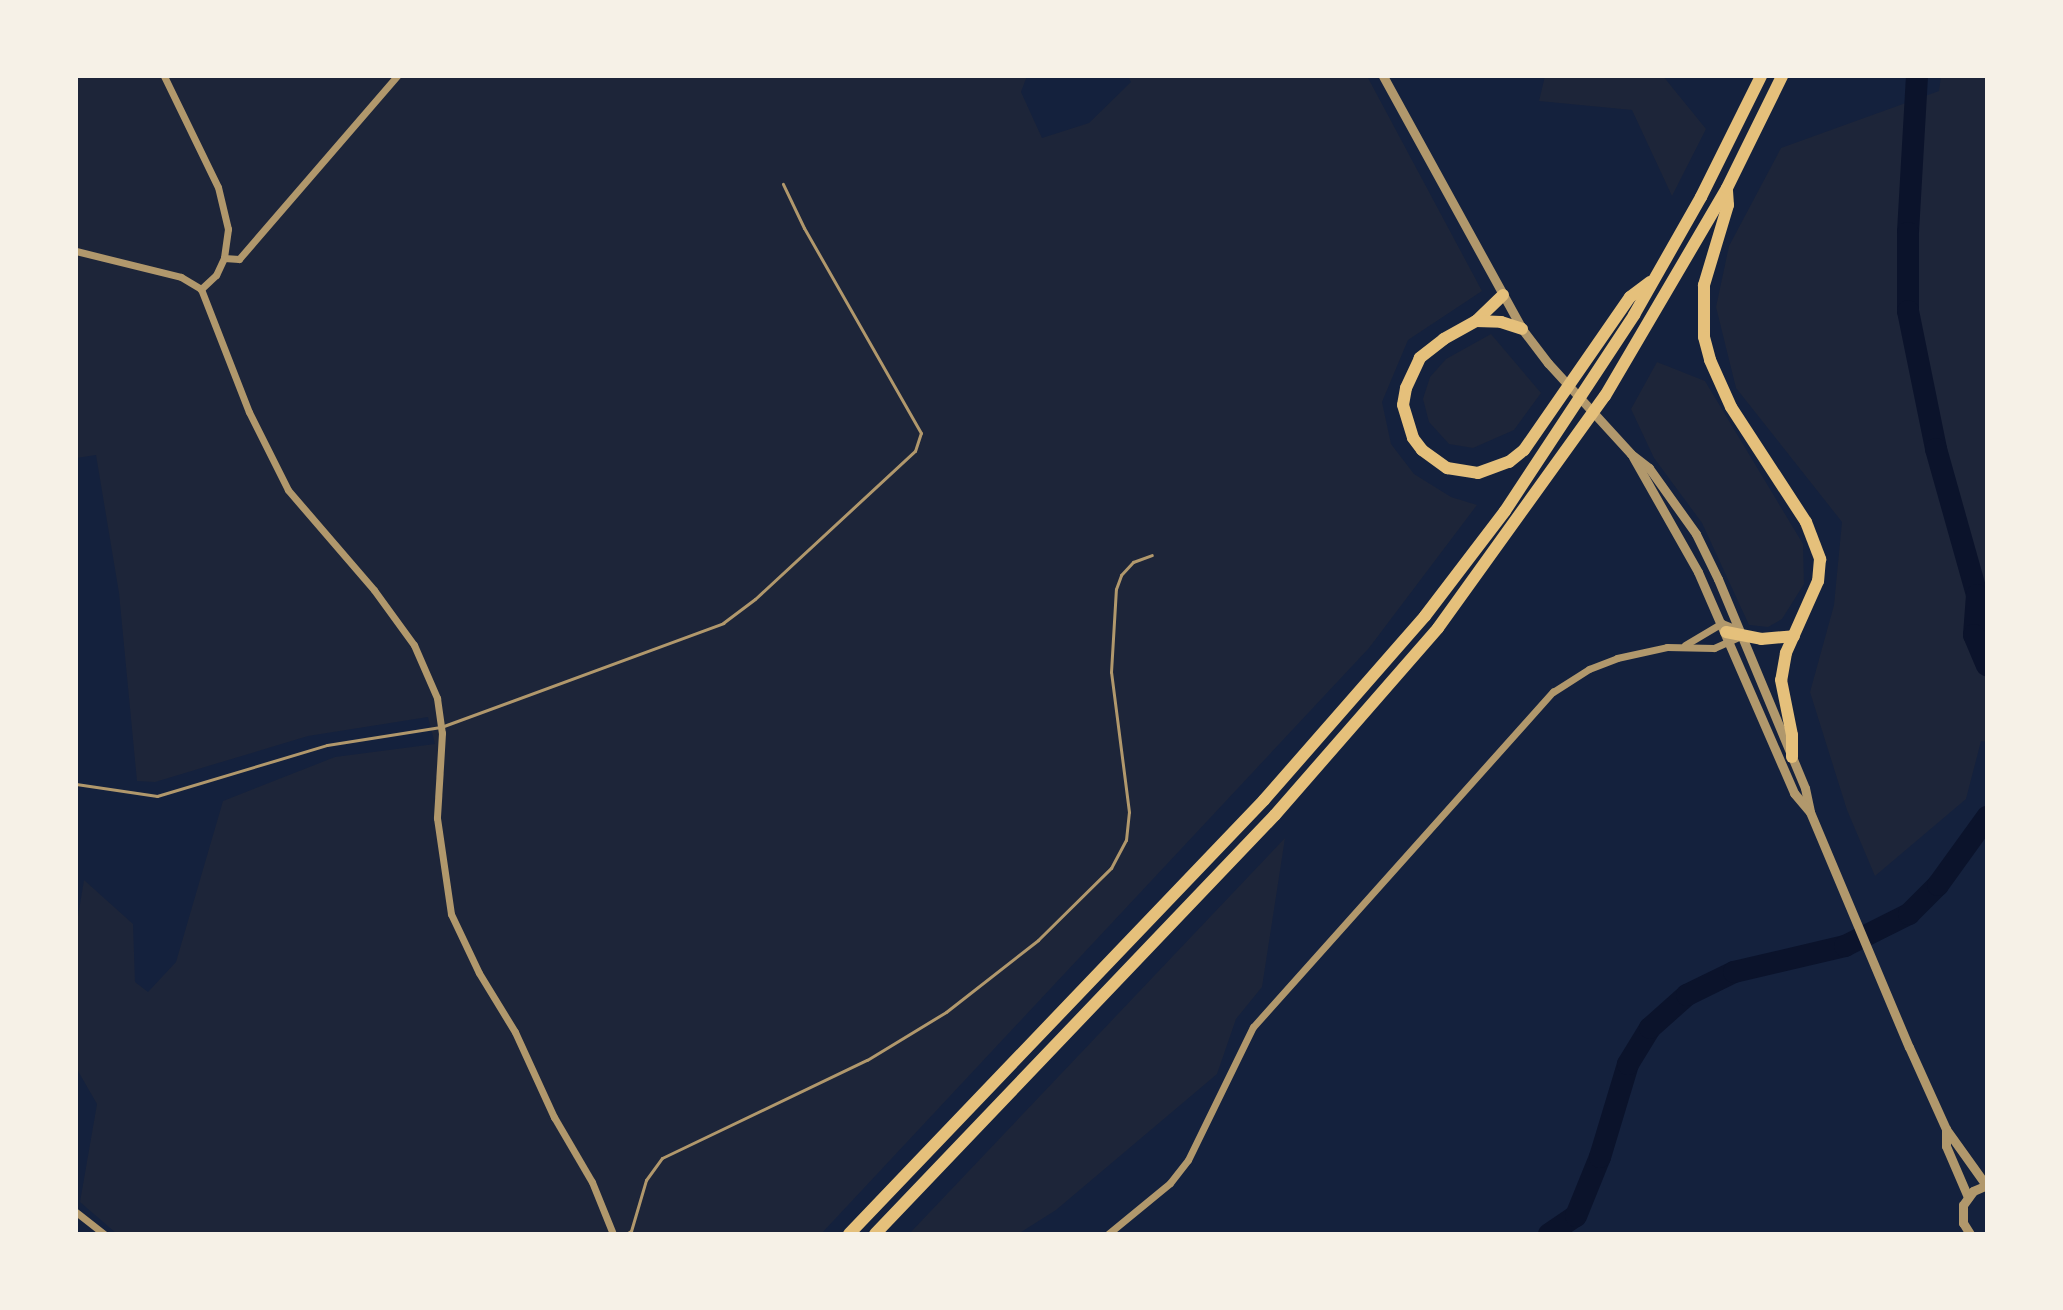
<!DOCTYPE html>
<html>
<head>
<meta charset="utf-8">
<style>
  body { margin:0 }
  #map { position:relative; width:2063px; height:1310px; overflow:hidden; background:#14213d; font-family:Poppins,sans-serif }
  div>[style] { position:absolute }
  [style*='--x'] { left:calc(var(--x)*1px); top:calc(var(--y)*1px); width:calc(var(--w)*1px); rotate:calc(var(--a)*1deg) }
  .green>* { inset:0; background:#1d2539 }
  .river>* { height:22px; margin:-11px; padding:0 11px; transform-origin:11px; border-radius:11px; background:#0b132b }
  .service>* { height:3px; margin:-1.5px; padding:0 1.5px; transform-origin:1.5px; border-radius:1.5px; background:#b1986c }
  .minor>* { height:7px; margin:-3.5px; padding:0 3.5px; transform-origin:3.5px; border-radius:3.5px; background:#b1986c }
  .tertiary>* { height:9px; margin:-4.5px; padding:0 4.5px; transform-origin:4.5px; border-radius:4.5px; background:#b1986c }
  .trunk>* { height:12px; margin:-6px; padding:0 6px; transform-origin:6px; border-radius:6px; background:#e5c07b }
  span { translate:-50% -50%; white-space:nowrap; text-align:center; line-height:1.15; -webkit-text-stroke:6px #f6f1e7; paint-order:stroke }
  .frame { position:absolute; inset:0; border:78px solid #f6f1e7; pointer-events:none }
</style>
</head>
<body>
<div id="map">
  <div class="green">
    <div style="clip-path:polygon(76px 76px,1027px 76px,1021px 92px,1042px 138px,1089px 123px,1131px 82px,1128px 76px,1367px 76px,1482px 291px,1408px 340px,1382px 402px,1391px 444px,1414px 474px,1451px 497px,1477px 505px,1369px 648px,821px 1234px,117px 1234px,80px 1202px,97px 1104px,78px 1071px,76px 1058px,76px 928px,84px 880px,133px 924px,135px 982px,148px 992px,176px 962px,223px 801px,335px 757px,435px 744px,428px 717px,308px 736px,155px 782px,137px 781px,119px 593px,96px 455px,76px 458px)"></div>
    <div style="clip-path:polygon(1545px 76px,1663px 76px,1706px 129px,1672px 196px,1632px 110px,1539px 101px)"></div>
    <div style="clip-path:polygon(1941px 76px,1987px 76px,1987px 742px,1981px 741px,1966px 799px,1875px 876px,1847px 810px,1810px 692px,1834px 605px,1842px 522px,1736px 388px,1716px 307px,1729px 246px,1781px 148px,1939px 91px)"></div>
    <div style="clip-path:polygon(1491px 334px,1541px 393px,1514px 430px,1473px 448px,1449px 444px,1429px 422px,1423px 399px,1430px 377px,1446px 359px)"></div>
    <div style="clip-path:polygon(1657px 362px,1705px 381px,1803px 544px,1804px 584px,1782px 619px,1768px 627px,1749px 625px,1702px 523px,1654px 458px,1631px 409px)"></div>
    <div style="clip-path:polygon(1285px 838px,1262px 987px,1236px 1019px,1217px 1074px,1056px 1210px,1018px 1234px,909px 1234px)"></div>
  </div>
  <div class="river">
    <div style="--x:1917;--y:76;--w:157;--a:93.3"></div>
    <div style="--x:1908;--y:233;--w:78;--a:90"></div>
    <div style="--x:1908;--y:311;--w:141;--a:78.5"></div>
    <div style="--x:1936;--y:449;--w:152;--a:74.3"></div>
    <div style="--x:1977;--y:595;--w:40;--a:94.3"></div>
    <div style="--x:1974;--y:635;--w:33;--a:67"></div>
    <div style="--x:1549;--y:1234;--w:32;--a:-34"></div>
    <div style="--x:1576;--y:1216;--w:64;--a:-67.9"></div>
    <div style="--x:1600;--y:1157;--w:97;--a:-73.2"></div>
    <div style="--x:1628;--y:1064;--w:42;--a:-58.6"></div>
    <div style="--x:1650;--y:1028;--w:50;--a:-41.7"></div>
    <div style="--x:1687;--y:995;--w:52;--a:-26.1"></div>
    <div style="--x:1734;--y:972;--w:114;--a:-13.2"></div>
    <div style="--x:1845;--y:946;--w:72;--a:-26.6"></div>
    <div style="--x:1909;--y:914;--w:41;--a:-45"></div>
    <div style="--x:1938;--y:885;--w:84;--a:-54.2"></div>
  </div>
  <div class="service">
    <div style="--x:76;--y:784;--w:82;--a:8.4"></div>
    <div style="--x:157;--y:796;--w:177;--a:-16.7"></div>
    <div style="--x:327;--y:745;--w:115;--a:-9"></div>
    <div style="--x:441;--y:727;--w:301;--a:-20.2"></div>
    <div style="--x:723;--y:623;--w:40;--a:-37"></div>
    <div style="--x:755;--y:599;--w:218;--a:-42.8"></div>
    <div style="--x:915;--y:451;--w:19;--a:-72"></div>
    <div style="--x:921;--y:433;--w:236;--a:-119.7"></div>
    <div style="--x:804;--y:228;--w:49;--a:-115.5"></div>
    <div style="--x:626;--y:1234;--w:6;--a:-31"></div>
    <div style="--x:631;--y:1231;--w:53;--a:-73.6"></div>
    <div style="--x:646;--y:1180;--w:27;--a:-54"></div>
    <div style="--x:662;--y:1158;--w:227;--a:-25.6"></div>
    <div style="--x:867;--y:1060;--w:92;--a:-31.3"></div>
    <div style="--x:946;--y:1012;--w:117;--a:-38"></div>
    <div style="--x:1038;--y:940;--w:103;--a:-44.6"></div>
    <div style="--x:1111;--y:868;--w:32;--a:-62"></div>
    <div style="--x:1126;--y:840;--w:28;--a:-84"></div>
    <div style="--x:1129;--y:812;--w:141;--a:-97.3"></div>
    <div style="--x:1111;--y:672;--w:83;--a:-86.6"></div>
    <div style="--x:1116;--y:589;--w:15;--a:-70"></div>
    <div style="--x:1121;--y:575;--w:18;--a:-47"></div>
    <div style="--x:1133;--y:562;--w:20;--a:-20"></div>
  </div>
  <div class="minor">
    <div style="--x:164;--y:76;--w:123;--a:64.1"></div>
    <div style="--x:218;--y:187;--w:43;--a:76.6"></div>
    <div style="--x:228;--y:229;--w:29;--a:98"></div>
    <div style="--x:224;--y:258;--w:19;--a:115"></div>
    <div style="--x:216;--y:275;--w:21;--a:137"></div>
    <div style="--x:76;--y:251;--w:108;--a:13.9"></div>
    <div style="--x:181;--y:277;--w:23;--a:31"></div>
    <div style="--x:201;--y:289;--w:132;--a:68.7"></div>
    <div style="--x:249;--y:412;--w:87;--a:63.4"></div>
    <div style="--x:288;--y:490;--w:132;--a:49.3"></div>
    <div style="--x:374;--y:590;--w:68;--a:54"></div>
    <div style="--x:414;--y:645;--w:58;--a:66.5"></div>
    <div style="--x:437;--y:698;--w:35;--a:82"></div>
    <div style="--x:442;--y:733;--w:85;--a:93.4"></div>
    <div style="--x:437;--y:818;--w:97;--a:81.7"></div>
    <div style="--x:451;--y:914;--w:65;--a:64.6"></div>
    <div style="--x:479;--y:973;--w:69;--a:58.6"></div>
    <div style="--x:515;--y:1032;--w:94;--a:65.4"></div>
    <div style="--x:554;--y:1117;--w:75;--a:59.7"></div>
    <div style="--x:592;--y:1182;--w:56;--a:68"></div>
    <div style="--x:224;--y:258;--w:15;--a:4"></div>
    <div style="--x:239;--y:259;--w:242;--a:-49.2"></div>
    <div style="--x:1685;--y:645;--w:43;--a:-30.7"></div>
    <div style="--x:1722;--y:623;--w:18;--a:22"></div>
    <div style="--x:76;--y:1212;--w:36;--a:38"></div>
    <div style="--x:1108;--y:1234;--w:80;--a:-39.4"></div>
    <div style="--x:1170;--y:1183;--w:29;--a:-52"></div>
    <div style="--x:1188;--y:1160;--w:148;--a:-64"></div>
    <div style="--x:1253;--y:1027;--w:450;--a:-48.2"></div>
    <div style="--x:1553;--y:692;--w:43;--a:-32.6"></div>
    <div style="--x:1589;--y:669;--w:30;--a:-21"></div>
    <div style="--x:1617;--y:658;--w:51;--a:-12.4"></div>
    <div style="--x:1667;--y:647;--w:47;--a:1.2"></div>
    <div style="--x:1714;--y:648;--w:30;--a:-24"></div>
  </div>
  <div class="tertiary">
    <div style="--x:1383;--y:76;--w:289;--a:61.2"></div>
    <div style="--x:1522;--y:329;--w:43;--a:52.6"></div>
    <div style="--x:1548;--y:363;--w:123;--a:47.6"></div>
    <div style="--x:1631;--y:454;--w:23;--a:38"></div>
    <div style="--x:1649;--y:468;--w:81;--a:54.5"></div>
    <div style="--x:1696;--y:534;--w:50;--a:63.9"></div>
    <div style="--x:1718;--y:579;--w:226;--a:67.4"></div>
    <div style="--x:1805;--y:788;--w:25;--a:78"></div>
    <div style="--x:1810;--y:812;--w:255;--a:67.2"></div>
    <div style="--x:1909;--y:1047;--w:90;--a:65.7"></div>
    <div style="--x:1946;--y:1129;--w:69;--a:54.5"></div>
    <div style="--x:1633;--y:457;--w:132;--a:60.5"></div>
    <div style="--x:1698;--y:572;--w:241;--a:66.5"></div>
    <div style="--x:1794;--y:793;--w:23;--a:50"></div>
    <div style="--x:1946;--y:1129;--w:17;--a:90"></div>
    <div style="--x:1946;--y:1146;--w:56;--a:66.7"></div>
    <div style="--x:1970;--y:1234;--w:13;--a:-122"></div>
    <div style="--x:1963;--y:1223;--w:18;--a:-90"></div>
    <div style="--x:1963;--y:1205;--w:17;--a:-54"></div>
    <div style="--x:1973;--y:1191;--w:15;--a:-23"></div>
  </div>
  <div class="trunk">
    <div style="--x:1727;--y:191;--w:14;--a:86"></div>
    <div style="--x:1728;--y:205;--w:84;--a:106.7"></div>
    <div style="--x:1704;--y:285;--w:52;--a:90"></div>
    <div style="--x:1704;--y:337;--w:24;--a:75"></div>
    <div style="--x:1710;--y:360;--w:51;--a:65.9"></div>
    <div style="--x:1731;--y:407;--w:137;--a:56.9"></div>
    <div style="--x:1806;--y:522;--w:40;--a:69"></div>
    <div style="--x:1820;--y:559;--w:22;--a:95"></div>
    <div style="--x:1818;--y:581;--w:79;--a:114"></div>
    <div style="--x:1786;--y:653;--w:27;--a:100"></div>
    <div style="--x:1781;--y:680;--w:56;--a:78.7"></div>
    <div style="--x:1792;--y:735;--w:22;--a:90"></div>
    <div style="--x:1503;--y:295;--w:37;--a:136"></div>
    <div style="--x:1476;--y:321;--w:37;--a:151"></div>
    <div style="--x:1444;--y:339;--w:31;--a:142"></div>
    <div style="--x:1420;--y:358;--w:33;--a:115"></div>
    <div style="--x:1406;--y:388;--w:17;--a:100"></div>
    <div style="--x:1403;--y:405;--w:34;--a:73"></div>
    <div style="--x:1413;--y:438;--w:15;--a:53"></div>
    <div style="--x:1422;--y:450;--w:31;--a:36"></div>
    <div style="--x:1447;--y:468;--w:31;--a:9"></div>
    <div style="--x:1478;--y:473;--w:33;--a:-20"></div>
    <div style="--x:1509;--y:462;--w:19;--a:-39"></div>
    <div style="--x:1524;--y:450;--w:186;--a:-55.3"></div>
    <div style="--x:1630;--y:297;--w:25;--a:-37"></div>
    <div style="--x:1476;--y:321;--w:25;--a:2"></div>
    <div style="--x:1501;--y:322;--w:22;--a:18"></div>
    <div style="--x:1726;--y:632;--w:36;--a:11"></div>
    <div style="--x:1761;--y:639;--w:33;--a:-5"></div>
    <div style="--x:849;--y:1234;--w:600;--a:-46.28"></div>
    <div style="--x:1264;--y:800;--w:244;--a:-48.8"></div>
    <div style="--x:1425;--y:616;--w:132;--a:-52.7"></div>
    <div style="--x:1505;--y:511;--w:235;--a:-56.6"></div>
    <div style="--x:1634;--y:315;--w:136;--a:-60.4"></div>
    <div style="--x:1701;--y:197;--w:135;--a:-63.6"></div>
    <div style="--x:875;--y:1234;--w:579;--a:-46.33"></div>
    <div style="--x:1275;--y:815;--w:248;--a:-48.9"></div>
    <div style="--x:1438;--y:628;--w:286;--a:-54.3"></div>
    <div style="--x:1605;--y:396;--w:241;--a:-59.6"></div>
    <div style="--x:1727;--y:188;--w:125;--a:-63.8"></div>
  </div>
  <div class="frame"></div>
</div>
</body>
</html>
